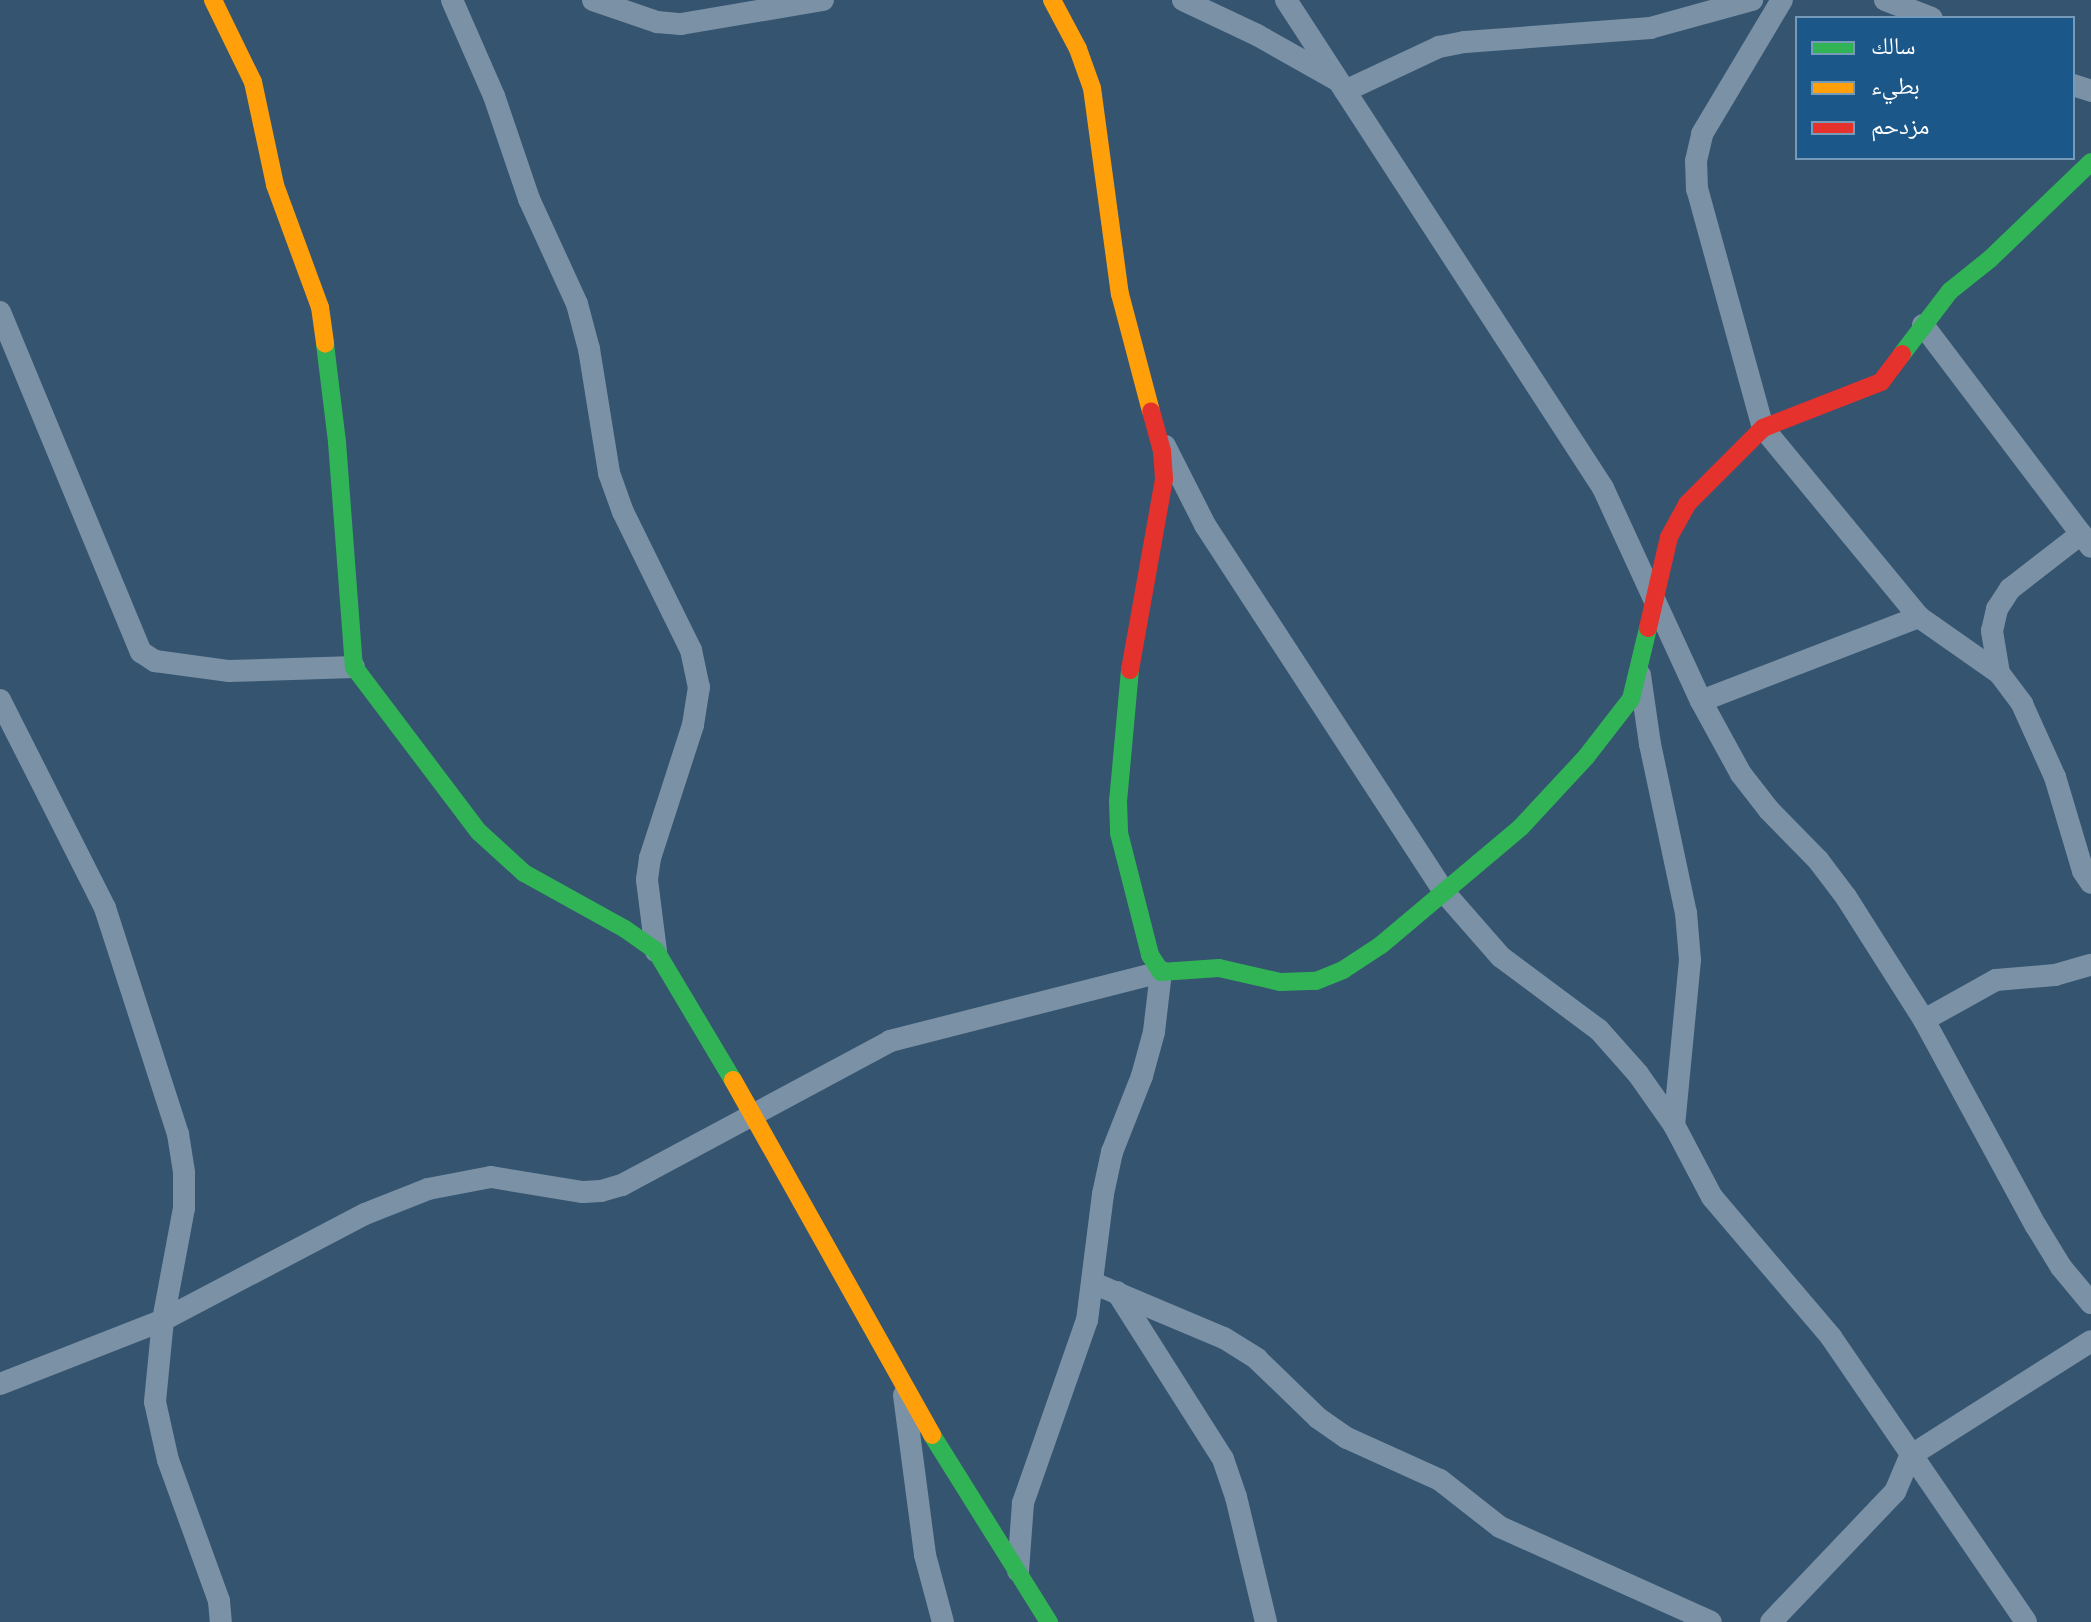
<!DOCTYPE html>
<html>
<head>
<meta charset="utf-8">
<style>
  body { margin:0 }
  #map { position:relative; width:2091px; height:1622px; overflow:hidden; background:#345470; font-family:Mulish,"Noto Naskh Arabic",sans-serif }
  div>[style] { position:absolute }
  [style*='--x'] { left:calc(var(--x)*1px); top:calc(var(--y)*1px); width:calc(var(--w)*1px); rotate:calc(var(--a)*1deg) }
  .street>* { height:22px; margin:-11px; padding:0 11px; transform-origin:11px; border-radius:11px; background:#7b91a5 }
  .fast>* { height:18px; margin:-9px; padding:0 9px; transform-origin:9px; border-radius:9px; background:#30b455 }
  .slow>* { height:18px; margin:-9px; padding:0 9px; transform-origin:9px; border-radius:9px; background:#ff9f0a }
  .jam>* { height:18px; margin:-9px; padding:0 9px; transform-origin:9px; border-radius:9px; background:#e5322d }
  span { translate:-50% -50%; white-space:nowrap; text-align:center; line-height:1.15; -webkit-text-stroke:7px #1b5788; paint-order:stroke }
  .legend { position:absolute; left:1795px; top:16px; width:280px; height:144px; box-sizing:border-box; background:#1b5788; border:2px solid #769ab8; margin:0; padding:10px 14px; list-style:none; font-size:24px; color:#fff }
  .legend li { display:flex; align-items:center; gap:16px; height:40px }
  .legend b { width:40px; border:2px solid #769ab8 }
</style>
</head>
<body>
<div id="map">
  <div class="street">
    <div style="--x:452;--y:0;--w:105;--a:66.4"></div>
    <div style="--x:494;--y:96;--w:109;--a:71.2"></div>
    <div style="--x:529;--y:199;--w:115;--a:65.4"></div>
    <div style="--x:577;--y:304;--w:47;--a:75.1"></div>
    <div style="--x:589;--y:349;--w:126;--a:80.8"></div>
    <div style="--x:609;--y:473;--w:41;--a:70.3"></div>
    <div style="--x:623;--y:512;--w:154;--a:63.8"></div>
    <div style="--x:691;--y:650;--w:38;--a:78"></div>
    <div style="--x:699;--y:687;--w:38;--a:99"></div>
    <div style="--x:693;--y:725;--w:140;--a:107.9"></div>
    <div style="--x:650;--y:858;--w:22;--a:98"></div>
    <div style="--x:647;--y:880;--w:72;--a:82.8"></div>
    <div style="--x:593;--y:0;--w:68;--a:19"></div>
    <div style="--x:657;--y:22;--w:24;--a:5"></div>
    <div style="--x:681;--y:24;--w:144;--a:-9.6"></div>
    <div style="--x:1183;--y:0;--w:82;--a:25.3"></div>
    <div style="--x:1257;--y:35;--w:90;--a:29.4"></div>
    <div style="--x:1286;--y:0;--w:582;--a:56.99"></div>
    <div style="--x:1603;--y:488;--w:234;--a:65.3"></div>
    <div style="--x:1701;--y:701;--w:83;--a:61.3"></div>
    <div style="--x:1741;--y:774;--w:46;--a:52.1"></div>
    <div style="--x:1769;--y:810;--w:70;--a:45.6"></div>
    <div style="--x:1818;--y:860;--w:46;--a:52.9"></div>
    <div style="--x:1846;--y:897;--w:146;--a:57.6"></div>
    <div style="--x:1924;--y:1020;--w:234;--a:61.5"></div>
    <div style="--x:2036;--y:1226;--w:48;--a:58.6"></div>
    <div style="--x:2061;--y:1267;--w:47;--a:50.2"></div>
    <div style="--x:1885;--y:0;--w:50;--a:21"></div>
    <div style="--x:2073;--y:85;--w:19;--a:18"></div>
    <div style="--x:1345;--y:91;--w:104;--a:-25.1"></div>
    <div style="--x:1439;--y:47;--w:26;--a:-11"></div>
    <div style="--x:1465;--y:42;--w:186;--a:-4.3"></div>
    <div style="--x:1650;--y:28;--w:106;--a:-15.4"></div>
    <div style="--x:0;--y:312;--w:368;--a:67.5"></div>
    <div style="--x:141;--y:652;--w:17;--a:33"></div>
    <div style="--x:155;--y:661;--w:75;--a:7.7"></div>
    <div style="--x:229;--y:671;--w:125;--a:-1.8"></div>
    <div style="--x:1923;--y:325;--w:278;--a:52.9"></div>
    <div style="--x:1165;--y:446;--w:89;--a:63.1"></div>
    <div style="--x:1205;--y:525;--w:438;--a:56.9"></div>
    <div style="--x:1444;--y:892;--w:86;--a:48.8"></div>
    <div style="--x:1501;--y:957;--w:122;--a:36.7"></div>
    <div style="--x:1599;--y:1030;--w:59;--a:48.4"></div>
    <div style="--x:1638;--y:1074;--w:62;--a:54.8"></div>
    <div style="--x:1674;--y:1125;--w:81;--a:62.2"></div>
    <div style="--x:1712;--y:1197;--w:184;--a:49.6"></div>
    <div style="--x:1831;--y:1337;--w:345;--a:55.6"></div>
    <div style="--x:1919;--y:617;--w:98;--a:35"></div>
    <div style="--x:1999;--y:673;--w:39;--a:53"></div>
    <div style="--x:2022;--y:704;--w:80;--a:65.7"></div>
    <div style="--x:2055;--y:777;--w:98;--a:73.4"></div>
    <div style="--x:2083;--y:871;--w:14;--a:56"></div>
    <div style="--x:1999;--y:673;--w:43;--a:-99.5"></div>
    <div style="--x:1992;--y:631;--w:23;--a:-77"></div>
    <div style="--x:1997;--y:609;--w:24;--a:-57"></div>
    <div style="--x:2010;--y:589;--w:90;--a:-37.8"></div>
    <div style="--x:1640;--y:675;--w:70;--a:81.8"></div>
    <div style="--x:1650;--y:744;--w:173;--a:78"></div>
    <div style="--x:1686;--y:913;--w:47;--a:85.1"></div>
    <div style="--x:1690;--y:960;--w:166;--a:95.5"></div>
    <div style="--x:0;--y:700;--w:233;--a:63.2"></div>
    <div style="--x:105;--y:908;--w:237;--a:72.1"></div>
    <div style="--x:178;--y:1134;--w:39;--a:81"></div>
    <div style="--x:184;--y:1173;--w:35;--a:90"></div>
    <div style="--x:184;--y:1208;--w:114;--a:100.6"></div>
    <div style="--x:163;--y:1320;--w:82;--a:95.6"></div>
    <div style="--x:155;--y:1402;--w:59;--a:77.4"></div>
    <div style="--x:168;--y:1460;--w:150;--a:70.1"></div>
    <div style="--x:219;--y:1601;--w:21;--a:85"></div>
    <div style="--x:1701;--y:701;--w:234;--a:-21.1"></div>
    <div style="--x:1919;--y:617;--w:245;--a:-129.5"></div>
    <div style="--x:1763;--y:428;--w:248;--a:-105.4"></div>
    <div style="--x:1697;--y:189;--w:28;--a:-92"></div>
    <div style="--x:1696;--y:161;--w:28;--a:-77"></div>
    <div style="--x:1702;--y:134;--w:156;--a:-59.2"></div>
    <div style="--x:1924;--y:1020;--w:82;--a:-29.1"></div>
    <div style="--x:1996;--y:980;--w:59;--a:-4.8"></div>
    <div style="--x:2055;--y:975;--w:37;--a:-16"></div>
    <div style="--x:1093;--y:1283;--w:142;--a:22.8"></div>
    <div style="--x:1224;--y:1338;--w:39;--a:32"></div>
    <div style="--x:1257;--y:1359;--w:85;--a:44"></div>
    <div style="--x:1318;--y:1418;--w:35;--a:35"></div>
    <div style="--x:1347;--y:1438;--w:102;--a:24.3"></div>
    <div style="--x:1440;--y:1480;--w:76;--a:38.1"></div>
    <div style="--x:1500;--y:1527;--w:231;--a:24.2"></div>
    <div style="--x:1117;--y:1292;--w:198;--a:57.6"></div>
    <div style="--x:1223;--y:1459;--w:40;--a:71.1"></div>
    <div style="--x:1236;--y:1497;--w:129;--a:76.5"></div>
    <div style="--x:0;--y:1384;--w:175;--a:-21.4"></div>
    <div style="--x:163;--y:1320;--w:228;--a:-27.7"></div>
    <div style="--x:365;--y:1214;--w:68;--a:-21.6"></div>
    <div style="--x:428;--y:1189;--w:64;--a:-10.8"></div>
    <div style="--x:491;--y:1177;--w:93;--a:9.3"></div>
    <div style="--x:583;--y:1192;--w:18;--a:-3"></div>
    <div style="--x:601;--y:1191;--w:22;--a:-16"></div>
    <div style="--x:622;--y:1185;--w:304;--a:-28.2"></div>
    <div style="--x:890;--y:1041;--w:280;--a:-14.3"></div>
    <div style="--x:1161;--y:972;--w:60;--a:96.7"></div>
    <div style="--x:1154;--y:1032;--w:46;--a:105.3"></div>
    <div style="--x:1142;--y:1076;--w:82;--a:111.5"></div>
    <div style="--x:1112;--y:1152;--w:43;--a:102.1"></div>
    <div style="--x:1103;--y:1194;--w:127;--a:97.2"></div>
    <div style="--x:1087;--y:1320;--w:194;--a:109.3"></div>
    <div style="--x:1023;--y:1503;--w:68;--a:94.2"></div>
    <div style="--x:904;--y:1395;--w:161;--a:82.5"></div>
    <div style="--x:925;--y:1555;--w:69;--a:75"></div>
    <div style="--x:1771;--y:1622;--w:180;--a:-46.4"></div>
    <div style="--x:1895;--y:1492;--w:39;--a:-67"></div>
    <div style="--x:1910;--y:1456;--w:214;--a:-32.4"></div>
  </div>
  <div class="fast">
    <div style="--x:325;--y:344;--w:99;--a:83"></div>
    <div style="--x:337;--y:442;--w:226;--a:85.7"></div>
    <div style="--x:354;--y:667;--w:207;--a:52.9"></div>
    <div style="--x:479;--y:832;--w:61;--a:42.3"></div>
    <div style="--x:524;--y:873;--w:115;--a:29"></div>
    <div style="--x:625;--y:929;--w:38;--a:35"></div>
    <div style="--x:656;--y:951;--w:150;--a:59.2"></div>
    <div style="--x:1902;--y:354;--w:79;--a:-52.7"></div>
    <div style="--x:1950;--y:291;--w:51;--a:-38.7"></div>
    <div style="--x:1990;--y:259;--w:140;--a:-43.8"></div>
    <div style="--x:1130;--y:670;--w:132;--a:95.2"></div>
    <div style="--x:1118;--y:801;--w:32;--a:88"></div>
    <div style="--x:1119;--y:833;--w:126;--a:75.7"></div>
    <div style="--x:1150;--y:955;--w:20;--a:57"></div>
    <div style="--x:1161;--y:972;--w:58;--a:-3.9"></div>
    <div style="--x:1219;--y:968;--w:63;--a:12.9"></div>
    <div style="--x:1280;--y:982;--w:36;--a:-2"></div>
    <div style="--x:1316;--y:981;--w:29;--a:-22"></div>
    <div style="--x:1343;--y:970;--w:45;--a:-33.3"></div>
    <div style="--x:1381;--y:945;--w:183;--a:-40.1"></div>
    <div style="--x:1521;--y:827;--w:96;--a:-47.1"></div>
    <div style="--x:1586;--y:757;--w:73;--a:-52.2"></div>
    <div style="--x:1631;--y:699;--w:73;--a:-76.5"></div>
    <div style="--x:932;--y:1435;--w:221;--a:58"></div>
  </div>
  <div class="slow">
    <div style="--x:213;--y:0;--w:91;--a:64"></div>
    <div style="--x:253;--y:82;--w:105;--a:77.9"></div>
    <div style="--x:275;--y:185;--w:130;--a:69.8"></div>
    <div style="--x:320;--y:307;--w:37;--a:82"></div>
    <div style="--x:1052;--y:0;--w:55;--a:62"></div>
    <div style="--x:1078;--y:49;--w:41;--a:70.3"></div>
    <div style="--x:1092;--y:88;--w:208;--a:82.3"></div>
    <div style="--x:1120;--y:294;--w:121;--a:75.2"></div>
    <div style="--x:733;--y:1080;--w:407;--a:60.7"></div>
  </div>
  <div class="jam">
    <div style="--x:1648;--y:628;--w:93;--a:-77"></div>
    <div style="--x:1669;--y:537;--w:38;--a:-61"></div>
    <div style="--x:1687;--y:504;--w:107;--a:-45"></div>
    <div style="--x:1763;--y:428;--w:127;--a:-21.3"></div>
    <div style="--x:1881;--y:382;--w:35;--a:-53"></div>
    <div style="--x:1130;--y:670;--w:194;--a:-79.9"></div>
    <div style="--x:1164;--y:479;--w:28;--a:-94"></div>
    <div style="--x:1162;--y:451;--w:41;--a:-105.4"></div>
  </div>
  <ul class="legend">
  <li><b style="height:10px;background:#30b455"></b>سالك</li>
  <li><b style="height:10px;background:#ff9f0a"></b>بطيء</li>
  <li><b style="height:10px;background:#e5322d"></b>مزدحم</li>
  </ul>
</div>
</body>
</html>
